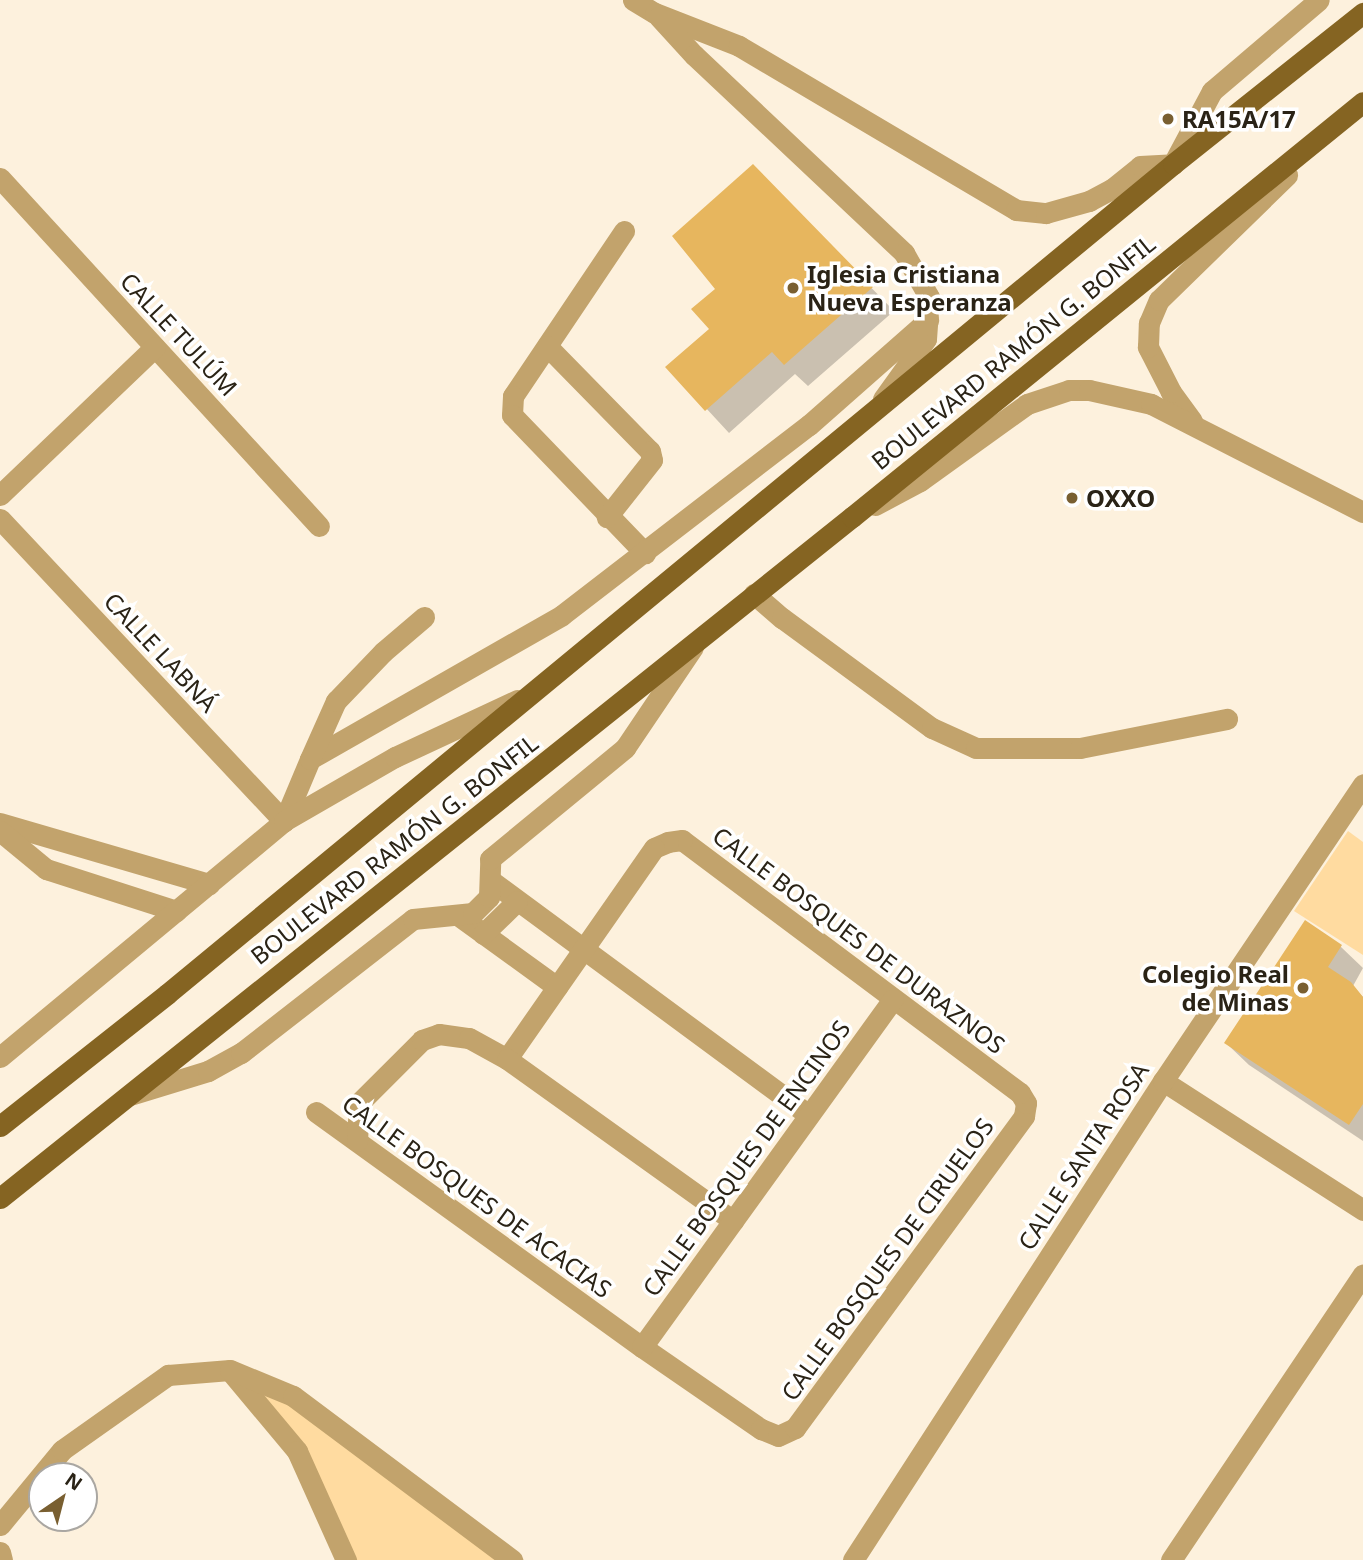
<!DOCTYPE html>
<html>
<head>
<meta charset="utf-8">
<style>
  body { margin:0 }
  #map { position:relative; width:1363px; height:1560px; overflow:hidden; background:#fdf1dd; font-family:"Noto Sans",sans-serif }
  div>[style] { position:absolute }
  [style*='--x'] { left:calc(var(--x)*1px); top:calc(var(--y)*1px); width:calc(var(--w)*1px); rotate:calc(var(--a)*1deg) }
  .green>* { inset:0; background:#ffdba0 }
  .shadow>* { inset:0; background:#0003 }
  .building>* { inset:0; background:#e7b65e }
  .minor>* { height:21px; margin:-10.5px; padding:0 10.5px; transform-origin:10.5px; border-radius:10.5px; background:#c2a36c }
  .major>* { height:21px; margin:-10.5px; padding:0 10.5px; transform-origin:10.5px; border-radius:10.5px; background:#856422 }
  .dots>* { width:19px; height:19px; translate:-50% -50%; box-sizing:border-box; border:4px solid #fff; border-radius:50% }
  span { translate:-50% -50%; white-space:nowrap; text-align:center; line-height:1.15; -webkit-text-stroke:7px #fff; paint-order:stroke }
  .poi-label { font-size:24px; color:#2a2316; font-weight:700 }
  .left { translate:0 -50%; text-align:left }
  .right { translate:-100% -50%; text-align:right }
  .street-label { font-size:24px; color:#2a2316 }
  .north { position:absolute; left:28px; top:1462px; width:70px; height:70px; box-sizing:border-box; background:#fff; border:2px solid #aaa7a2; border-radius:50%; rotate:35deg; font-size:19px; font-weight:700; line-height:28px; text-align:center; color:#2a2316 }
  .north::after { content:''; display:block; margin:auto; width:24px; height:32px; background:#795f31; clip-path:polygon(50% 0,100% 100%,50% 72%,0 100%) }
</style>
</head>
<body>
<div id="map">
  <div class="green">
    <div style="clip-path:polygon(1348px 831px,1363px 842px,1363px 955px,1294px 911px)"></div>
    <div style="clip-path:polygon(251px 1385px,291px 1398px,517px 1560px,350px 1560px)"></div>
  </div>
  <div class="shadow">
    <div style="clip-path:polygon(775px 189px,894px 311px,808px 386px,795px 374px,729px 433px,668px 367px,711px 329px,717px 289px)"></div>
    <div style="clip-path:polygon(1305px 923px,1341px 947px,1363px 968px,1353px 986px,1363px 997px,1363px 1141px,1249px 1065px,1226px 1043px)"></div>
  </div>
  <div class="building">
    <div style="clip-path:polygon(753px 164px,873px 287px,784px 365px,772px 352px,705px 411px,665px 367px,709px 329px,691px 309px,715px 289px,672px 236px)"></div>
    <div style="clip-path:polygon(1305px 920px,1342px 945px,1328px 967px,1351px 982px,1363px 997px,1363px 1104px,1349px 1125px,1224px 1043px)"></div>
  </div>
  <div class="minor">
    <div style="--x:633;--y:0;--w:26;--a:31"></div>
    <div style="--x:655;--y:13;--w:90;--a:21.4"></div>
    <div style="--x:739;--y:46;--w:322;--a:30.6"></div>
    <div style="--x:1016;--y:210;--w:30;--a:6"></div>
    <div style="--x:1046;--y:213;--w:45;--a:-15.6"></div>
    <div style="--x:1089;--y:201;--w:26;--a:-28"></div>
    <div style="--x:1112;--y:189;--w:36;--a:-39"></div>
    <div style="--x:1140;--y:166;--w:33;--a:-3"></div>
    <div style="--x:1173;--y:164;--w:83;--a:-61.9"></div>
    <div style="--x:1212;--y:91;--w:140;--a:-40.4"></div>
    <div style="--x:659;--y:17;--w:52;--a:47.4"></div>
    <div style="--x:694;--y:55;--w:289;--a:43.3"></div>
    <div style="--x:904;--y:253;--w:51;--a:60.4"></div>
    <div style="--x:929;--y:297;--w:42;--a:94.1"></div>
    <div style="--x:926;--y:339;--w:74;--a:125.6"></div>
    <div style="--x:0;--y:178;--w:472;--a:47.5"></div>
    <div style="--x:624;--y:231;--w:199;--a:123.9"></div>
    <div style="--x:513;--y:396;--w:19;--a:93"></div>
    <div style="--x:512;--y:415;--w:192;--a:46.1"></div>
    <div style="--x:547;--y:346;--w:147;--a:45.6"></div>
    <div style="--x:650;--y:451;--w:9;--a:77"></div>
    <div style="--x:652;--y:460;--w:73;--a:128.3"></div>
    <div style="--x:1192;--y:421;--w:36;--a:-126"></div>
    <div style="--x:1171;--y:392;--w:51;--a:-117.1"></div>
    <div style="--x:1148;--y:347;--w:24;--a:-88"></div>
    <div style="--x:1149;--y:323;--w:25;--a:-67"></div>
    <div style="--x:1159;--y:300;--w:179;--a:-44.3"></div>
    <div style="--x:0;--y:495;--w:214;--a:-43.7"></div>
    <div style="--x:875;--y:505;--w:51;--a:-28.1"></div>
    <div style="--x:920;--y:481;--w:132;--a:-35.7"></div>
    <div style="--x:1027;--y:404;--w:44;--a:-18.4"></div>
    <div style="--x:1069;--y:390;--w:20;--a:0"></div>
    <div style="--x:1089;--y:390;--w:64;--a:12.7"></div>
    <div style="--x:1151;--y:404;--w:238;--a:27"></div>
    <div style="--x:0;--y:519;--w:415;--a:46.8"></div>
    <div style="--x:284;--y:821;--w:67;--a:-67.2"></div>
    <div style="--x:310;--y:759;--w:290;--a:-29.7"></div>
    <div style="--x:562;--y:615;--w:312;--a:-37.6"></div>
    <div style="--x:809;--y:425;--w:159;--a:-41.4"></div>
    <div style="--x:754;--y:594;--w:37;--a:41"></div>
    <div style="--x:782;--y:618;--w:186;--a:36.3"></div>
    <div style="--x:932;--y:728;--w:48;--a:24.4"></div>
    <div style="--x:976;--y:748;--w:104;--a:0"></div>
    <div style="--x:1080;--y:748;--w:150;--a:-11.2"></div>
    <div style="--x:310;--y:759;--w:64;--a:-65.9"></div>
    <div style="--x:336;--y:701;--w:68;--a:-46.2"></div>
    <div style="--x:383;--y:652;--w:54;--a:-40.5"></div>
    <div style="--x:0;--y:823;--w:218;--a:16.3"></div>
    <div style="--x:0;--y:831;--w:60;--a:39.6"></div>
    <div style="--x:46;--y:869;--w:137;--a:17.9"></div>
    <div style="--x:490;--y:880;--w:396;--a:36.4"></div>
    <div style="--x:459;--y:916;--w:121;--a:35.9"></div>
    <div style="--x:483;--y:934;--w:47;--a:-44.1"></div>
    <div style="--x:0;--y:1057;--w:369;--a:-39.7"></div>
    <div style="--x:284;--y:821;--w:128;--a:-30"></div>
    <div style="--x:395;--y:757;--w:135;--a:-25"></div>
    <div style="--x:1163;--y:1081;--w:238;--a:32.8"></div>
    <div style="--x:130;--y:1095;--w:82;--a:-17.1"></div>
    <div style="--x:208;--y:1071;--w:38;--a:-29"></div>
    <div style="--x:241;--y:1053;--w:218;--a:-37.9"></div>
    <div style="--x:413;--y:919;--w:60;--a:-5.7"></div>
    <div style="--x:473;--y:913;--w:23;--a:-45"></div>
    <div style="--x:489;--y:897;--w:38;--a:-88"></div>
    <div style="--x:490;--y:859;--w:175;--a:-39.4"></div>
    <div style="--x:625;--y:748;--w:122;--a:-56"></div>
    <div style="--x:316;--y:1112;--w:402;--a:35.8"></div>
    <div style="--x:642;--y:1347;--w:145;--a:34.6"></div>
    <div style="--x:761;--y:1429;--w:18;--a:22"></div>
    <div style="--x:778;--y:1436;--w:19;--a:-25"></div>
    <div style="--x:795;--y:1428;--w:387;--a:-53.7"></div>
    <div style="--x:1024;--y:1116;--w:13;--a:-81"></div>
    <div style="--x:1026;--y:1103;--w:12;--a:-121"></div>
    <div style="--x:1020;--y:1093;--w:422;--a:-143.2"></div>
    <div style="--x:682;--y:840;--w:14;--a:172"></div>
    <div style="--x:668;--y:842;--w:15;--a:157"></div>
    <div style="--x:654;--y:848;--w:257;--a:124.9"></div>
    <div style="--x:357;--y:1141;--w:38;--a:-87"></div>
    <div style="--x:359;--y:1103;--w:89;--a:-45"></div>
    <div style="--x:422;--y:1040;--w:18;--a:-19"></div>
    <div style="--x:439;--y:1034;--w:30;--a:8"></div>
    <div style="--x:469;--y:1038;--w:43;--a:28.9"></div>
    <div style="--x:507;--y:1059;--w:278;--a:35.6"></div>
    <div style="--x:642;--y:1347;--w:429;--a:-54.2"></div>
    <div style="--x:231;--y:1372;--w:103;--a:50.1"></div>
    <div style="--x:297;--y:1451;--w:120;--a:65.8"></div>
    <div style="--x:0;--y:1525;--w:97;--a:-50.4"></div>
    <div style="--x:62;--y:1450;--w:130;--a:-35.3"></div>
    <div style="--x:168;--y:1375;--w:62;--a:-4.6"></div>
    <div style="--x:230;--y:1370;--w:68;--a:22.4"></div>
    <div style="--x:293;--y:1396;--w:274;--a:36.8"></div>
    <div style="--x:0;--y:1552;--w:8;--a:76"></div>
    <div style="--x:853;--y:1560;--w:571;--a:-57.09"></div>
    <div style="--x:1163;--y:1081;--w:358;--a:-56"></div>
    <div style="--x:1171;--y:1560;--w:344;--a:-56.1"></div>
  </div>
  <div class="major">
    <div style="--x:0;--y:1126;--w:213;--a:-38.3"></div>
    <div style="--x:167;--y:994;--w:1304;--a:-39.52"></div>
    <div style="--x:1173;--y:164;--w:243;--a:-38.5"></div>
    <div style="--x:0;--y:1198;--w:1091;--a:-38.64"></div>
    <div style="--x:852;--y:517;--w:658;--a:-39.08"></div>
  </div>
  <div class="dots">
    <div style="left:1168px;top:119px;background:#795f31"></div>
    <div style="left:793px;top:288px;background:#795f31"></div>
    <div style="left:1072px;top:498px;background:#795f31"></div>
    <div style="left:1303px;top:988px;background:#795f31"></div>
  </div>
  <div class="poi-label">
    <span class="left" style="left:1182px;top:119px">RA15A/17</span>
    <span class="left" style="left:807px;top:288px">Iglesia Cristiana<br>Nueva Esperanza</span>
    <span class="left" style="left:1086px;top:498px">OXXO</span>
    <span class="right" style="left:1289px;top:988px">Colegio Real<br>de Minas</span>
  </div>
  <div class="street-label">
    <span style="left:179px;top:334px;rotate:47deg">CALLE TULÚM</span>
    <span style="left:1013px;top:352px;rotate:-39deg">BOULEVARD RAMÓN G. BONFIL</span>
    <span style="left:161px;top:652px;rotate:47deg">CALLE LABNÁ</span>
    <span style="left:394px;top:849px;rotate:-38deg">BOULEVARD RAMÓN G. BONFIL</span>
    <span style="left:859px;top:940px;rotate:37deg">CALLE BOSQUES DE DURAZNOS</span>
    <span style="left:1083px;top:1156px;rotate:-57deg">CALLE SANTA ROSA</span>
    <span style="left:746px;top:1158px;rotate:-54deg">CALLE BOSQUES DE ENCINOS</span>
    <span style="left:477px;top:1196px;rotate:36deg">CALLE BOSQUES DE ACACIAS</span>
    <span style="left:887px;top:1259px;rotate:-54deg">CALLE BOSQUES DE CIRUELOS</span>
  </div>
  <div class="north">N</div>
</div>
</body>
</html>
